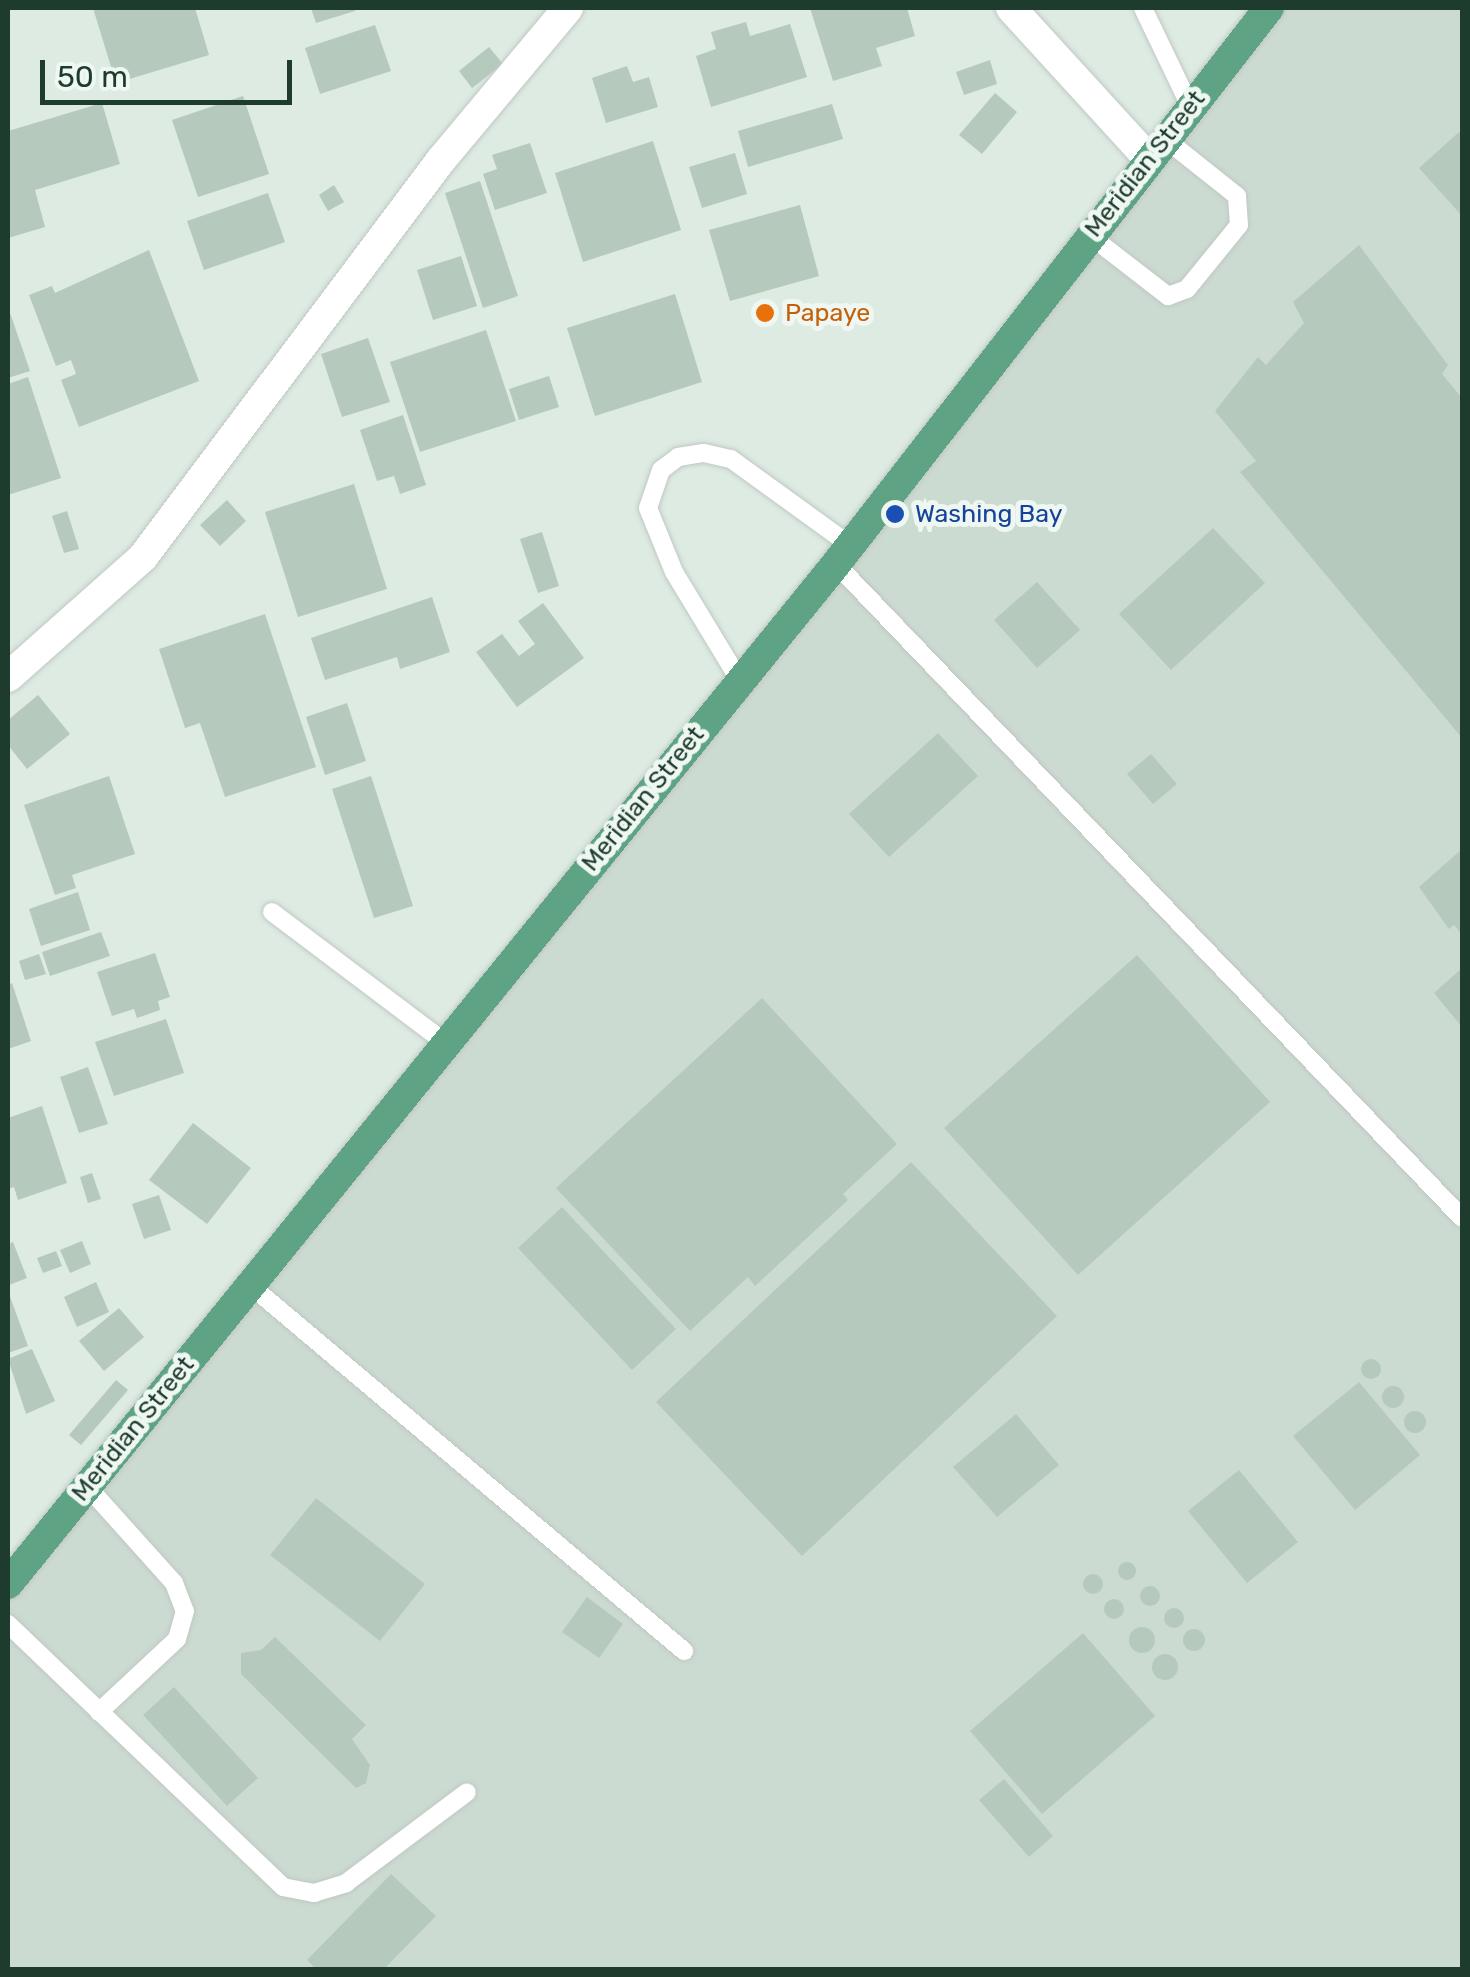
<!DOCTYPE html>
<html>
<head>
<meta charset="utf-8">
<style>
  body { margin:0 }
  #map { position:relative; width:1470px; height:1977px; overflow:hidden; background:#ddebe2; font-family:Rubik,sans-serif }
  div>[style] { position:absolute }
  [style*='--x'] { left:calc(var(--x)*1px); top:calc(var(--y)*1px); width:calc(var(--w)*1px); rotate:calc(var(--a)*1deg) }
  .built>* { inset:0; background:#ccdbd1 }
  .building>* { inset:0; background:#b6c9bd }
  .round { border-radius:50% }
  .roads { filter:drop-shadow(0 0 2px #c0c8c4) drop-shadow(0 0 2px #c0c8c4) }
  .service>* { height:18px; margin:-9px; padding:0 9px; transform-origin:9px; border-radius:9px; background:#fff }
  .minor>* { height:30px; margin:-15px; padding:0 15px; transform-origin:15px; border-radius:15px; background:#fff }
  .primary>* { height:30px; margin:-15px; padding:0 15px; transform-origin:15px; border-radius:15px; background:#5ea484 }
  .dots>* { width:28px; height:28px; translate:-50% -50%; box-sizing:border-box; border:5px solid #eef7f1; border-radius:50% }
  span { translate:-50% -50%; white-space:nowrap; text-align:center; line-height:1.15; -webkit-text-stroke:10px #eef7f1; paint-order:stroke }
  .street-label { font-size:25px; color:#1e3c2d }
  .food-label { font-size:25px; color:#c56008 }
  .left { translate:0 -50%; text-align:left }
  .transit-label { font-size:25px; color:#164399 }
  .frame { position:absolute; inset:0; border:10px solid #1e3c2d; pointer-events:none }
  .scale { position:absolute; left:40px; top:60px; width:252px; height:45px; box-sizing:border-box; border:5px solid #1e3c2d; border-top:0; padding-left:12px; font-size:30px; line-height:35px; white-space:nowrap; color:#1e3c2d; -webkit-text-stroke:8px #eef7f1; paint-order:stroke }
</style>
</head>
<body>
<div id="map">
  <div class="built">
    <div style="clip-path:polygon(1263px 8px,1462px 8px,1462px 1969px,8px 1970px,8px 1561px,154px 1390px)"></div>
  </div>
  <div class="building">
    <div style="clip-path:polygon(93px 8px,195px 8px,209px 55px,116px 83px)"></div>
    <div style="clip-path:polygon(311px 8px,354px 8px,355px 11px,316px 23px)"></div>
    <div style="clip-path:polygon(810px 8px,907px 8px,915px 36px,876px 48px,882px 66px,833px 81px)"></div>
    <div style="clip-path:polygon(746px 22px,750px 36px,790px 24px,807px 77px,711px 107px,696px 56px,716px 49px,711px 32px)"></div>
    <div style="clip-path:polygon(375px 25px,391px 71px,320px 94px,305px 48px)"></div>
    <div style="clip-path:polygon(489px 47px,503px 64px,472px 88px,459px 71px)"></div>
    <div style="clip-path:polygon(990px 60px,997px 84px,964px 95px,956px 72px)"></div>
    <div style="clip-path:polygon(627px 66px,633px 82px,649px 77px,658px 107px,606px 123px,592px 78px)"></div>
    <div style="clip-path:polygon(995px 93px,1017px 112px,982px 154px,959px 135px)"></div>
    <div style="clip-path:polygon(243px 96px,269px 174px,198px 197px,172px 120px)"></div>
    <div style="clip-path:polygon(102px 103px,120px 164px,35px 190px,45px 227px,8px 238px,8px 131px)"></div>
    <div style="clip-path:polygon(832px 104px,843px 139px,748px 167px,738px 131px)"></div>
    <div style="clip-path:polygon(1459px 132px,1462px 135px,1462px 216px,1419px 168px)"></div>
    <div style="clip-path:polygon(653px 141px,681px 230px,583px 262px,555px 173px)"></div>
    <div style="clip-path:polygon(530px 143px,547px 193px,495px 210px,483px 174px,497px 169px,492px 155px)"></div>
    <div style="clip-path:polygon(735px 153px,747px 194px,702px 208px,689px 167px)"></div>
    <div style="clip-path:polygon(480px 181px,518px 296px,483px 308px,445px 193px)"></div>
    <div style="clip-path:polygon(334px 185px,344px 202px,328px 211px,319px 195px)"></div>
    <div style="clip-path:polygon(268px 193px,285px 242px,204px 270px,187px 221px)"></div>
    <div style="clip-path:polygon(800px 205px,819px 276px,730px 301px,709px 230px)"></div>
    <div style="clip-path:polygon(1359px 245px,1448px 365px,1442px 374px,1462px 398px,1462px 738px,1240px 472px,1256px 461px,1215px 411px,1258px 357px,1266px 365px,1304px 323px,1293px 302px)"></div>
    <div style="clip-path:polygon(149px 250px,199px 381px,79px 427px,61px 380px,76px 374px,71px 360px,56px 366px,29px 295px,52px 286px,55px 293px)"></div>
    <div style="clip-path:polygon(461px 256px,477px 306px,433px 320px,417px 270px)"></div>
    <div style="clip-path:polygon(675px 294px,702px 382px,595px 416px,567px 328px)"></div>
    <div style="clip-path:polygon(8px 307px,30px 371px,8px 378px)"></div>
    <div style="clip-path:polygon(486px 330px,516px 421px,420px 452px,390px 362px)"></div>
    <div style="clip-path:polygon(368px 338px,390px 402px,342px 417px,321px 354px)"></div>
    <div style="clip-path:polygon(549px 376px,559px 407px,519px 420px,509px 389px)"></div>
    <div style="clip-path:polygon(28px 377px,61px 478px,8px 495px,8px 384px)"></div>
    <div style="clip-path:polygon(403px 415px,426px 485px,400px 494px,394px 476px,377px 481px,360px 430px)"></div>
    <div style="clip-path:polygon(354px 484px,387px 589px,298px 617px,265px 512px)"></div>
    <div style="clip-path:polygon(227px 500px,246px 521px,220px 546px,200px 525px)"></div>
    <div style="clip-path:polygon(67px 511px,79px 549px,64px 553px,52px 516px)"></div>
    <div style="clip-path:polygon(1213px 528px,1265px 583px,1171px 670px,1119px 614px)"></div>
    <div style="clip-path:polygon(542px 532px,559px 586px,538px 593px,520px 539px)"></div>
    <div style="clip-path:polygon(1037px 582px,1080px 630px,1037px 668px,994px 620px)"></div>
    <div style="clip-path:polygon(432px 597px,450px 652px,400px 669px,397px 657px,325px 680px,311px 638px)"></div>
    <div style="clip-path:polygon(543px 603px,584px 658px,517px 707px,476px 652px,502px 634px,519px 656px,535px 644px,518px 621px)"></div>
    <div style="clip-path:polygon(265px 614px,316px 767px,225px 797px,200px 723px,185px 728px,159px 649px)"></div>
    <div style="clip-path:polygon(38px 695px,70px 734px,27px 769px,8px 745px,8px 720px)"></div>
    <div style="clip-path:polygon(347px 703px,366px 761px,325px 775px,306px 717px)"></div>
    <div style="clip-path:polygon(938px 733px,978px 776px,889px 857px,849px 814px)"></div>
    <div style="clip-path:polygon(1151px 754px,1177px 784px,1153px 804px,1127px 774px)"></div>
    <div style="clip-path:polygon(109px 776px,135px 854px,72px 875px,76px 888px,55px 895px,24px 805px)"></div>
    <div style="clip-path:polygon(371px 776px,413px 906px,374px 918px,332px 789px)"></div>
    <div style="clip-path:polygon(1462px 849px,1462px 935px,1454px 925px,1449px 929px,1419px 887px)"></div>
    <div style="clip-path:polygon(78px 892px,90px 930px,41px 946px,29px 909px)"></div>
    <div style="clip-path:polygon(101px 932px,110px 956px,50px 976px,42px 952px)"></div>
    <div style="clip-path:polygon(155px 953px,170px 997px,158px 1001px,160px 1010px,137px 1018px,134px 1009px,112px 1016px,97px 972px)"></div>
    <div style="clip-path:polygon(39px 954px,46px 974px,25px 980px,19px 961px)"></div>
    <div style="clip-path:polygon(1137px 955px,1270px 1102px,1078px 1275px,944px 1128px)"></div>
    <div style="clip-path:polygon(1462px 968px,1462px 1027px,1434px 993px)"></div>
    <div style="clip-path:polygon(12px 983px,31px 1041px,8px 1049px,8px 985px)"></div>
    <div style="clip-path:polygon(762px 998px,897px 1144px,843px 1194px,848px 1200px,755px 1286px,748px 1277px,690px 1331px,556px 1188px)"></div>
    <div style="clip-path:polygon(166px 1019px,184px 1073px,114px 1096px,95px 1042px)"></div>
    <div style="clip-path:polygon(88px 1067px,108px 1124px,79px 1133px,60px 1077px)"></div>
    <div style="clip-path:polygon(42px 1106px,67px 1183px,18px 1200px,14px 1187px,8px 1189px,8px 1118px)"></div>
    <div style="clip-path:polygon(193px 1123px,251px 1168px,207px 1224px,149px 1180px)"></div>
    <div style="clip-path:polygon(911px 1162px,1057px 1316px,802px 1556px,656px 1402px)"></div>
    <div style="clip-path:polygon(92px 1173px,101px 1199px,88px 1203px,80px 1177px)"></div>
    <div style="clip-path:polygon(159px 1195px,171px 1230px,144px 1239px,132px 1204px)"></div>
    <div style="clip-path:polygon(562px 1207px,676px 1329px,632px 1370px,518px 1248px)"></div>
    <div style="clip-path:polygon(82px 1241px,91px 1264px,70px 1273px,60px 1250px)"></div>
    <div style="clip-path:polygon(13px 1242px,27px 1278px,9px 1285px,8px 1244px)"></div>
    <div style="clip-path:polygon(56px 1251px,62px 1266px,43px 1273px,37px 1258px)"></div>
    <div style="clip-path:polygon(96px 1282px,109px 1312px,77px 1327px,64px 1297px)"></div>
    <div style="clip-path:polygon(8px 1291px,28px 1346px,8px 1353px)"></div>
    <div style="clip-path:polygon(119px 1308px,144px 1337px,104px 1371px,79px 1341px)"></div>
    <div style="clip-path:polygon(32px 1349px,55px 1401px,26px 1414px,8px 1359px)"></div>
    <div class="round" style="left:1361px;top:1359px;width:20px;height:20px"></div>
    <div style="clip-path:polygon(116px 1380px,128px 1390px,81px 1445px,69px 1435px)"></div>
    <div style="clip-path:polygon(1359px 1382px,1420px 1455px,1355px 1510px,1293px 1436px)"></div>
    <div class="round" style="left:1382px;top:1386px;width:22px;height:22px"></div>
    <div class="round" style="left:1404px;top:1411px;width:22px;height:22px"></div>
    <div style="clip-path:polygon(1016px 1414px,1059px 1465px,997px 1517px,953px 1467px)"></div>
    <div style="clip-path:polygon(1239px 1470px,1298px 1542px,1247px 1583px,1188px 1511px)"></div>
    <div style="clip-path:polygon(316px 1498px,425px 1584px,380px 1641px,270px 1555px)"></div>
    <div class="round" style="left:1118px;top:1562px;width:18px;height:18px"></div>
    <div class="round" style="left:1083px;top:1574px;width:20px;height:20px"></div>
    <div class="round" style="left:1140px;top:1586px;width:20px;height:20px"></div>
    <div style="clip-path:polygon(587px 1597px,623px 1624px,599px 1658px,562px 1632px)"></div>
    <div class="round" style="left:1104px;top:1599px;width:20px;height:20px"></div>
    <div class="round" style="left:1164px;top:1608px;width:20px;height:20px"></div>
    <div class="round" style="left:1129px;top:1627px;width:26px;height:26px"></div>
    <div class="round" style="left:1183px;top:1629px;width:22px;height:22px"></div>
    <div style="clip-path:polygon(1083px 1633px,1155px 1716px,1042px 1814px,970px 1731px)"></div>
    <div style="clip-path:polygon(275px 1637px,366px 1725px,352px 1739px,370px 1765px,366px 1783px,356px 1788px,241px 1674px,241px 1653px,261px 1650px)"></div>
    <div class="round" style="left:1152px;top:1654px;width:26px;height:26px"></div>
    <div style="clip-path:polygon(174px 1687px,258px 1778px,227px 1806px,143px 1715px)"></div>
    <div style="clip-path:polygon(1004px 1779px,1053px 1836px,1029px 1857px,979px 1800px)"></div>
    <div style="clip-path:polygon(391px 1874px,436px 1916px,383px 1970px,317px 1970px,307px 1960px)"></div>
  </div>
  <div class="roads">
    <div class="service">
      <div style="--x:1143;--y:8;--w:109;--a:64.4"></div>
      <div style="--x:1089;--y:235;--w:100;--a:37.7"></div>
      <div style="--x:1168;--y:296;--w:20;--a:-20"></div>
      <div style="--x:1187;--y:289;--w:82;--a:-50.9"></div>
      <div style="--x:1239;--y:225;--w:29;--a:-94"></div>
      <div style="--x:1237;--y:196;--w:93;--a:-141.5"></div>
      <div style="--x:836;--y:564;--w:905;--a:46.25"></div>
      <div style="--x:740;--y:681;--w:127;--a:-121.2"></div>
      <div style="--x:674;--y:572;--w:69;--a:-112.1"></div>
      <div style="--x:648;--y:508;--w:40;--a:-71.1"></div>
      <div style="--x:661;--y:470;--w:21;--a:-37"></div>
      <div style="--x:678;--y:457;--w:26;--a:-9"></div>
      <div style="--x:704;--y:453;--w:28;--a:13"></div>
      <div style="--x:731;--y:459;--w:147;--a:35.9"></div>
      <div style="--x:272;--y:912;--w:214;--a:37"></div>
      <div style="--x:250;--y:1285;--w:568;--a:40.14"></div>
      <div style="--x:87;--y:1486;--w:130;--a:48.1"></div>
      <div style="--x:174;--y:1583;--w:30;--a:69"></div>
      <div style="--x:185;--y:1611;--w:29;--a:106"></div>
      <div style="--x:177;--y:1639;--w:107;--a:136.9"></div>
      <div style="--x:8;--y:1624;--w:381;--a:43.7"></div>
      <div style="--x:283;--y:1887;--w:32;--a:11"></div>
      <div style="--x:314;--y:1893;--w:34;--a:-17"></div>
      <div style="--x:346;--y:1883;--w:151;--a:-36.9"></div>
    </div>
    <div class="minor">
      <div style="--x:1011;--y:8;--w:203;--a:47.6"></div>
      <div style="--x:8;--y:677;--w:181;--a:-41.6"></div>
      <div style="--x:143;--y:557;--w:496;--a:-53.1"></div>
      <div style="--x:441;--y:160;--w:198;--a:-50.1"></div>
    </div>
    <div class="primary">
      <div style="--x:8;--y:1584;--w:1314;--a:-50.93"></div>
      <div style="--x:836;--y:564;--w:705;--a:-52.09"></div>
    </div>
  </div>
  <div class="dots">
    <div style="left:765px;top:313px;background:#e8710a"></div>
    <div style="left:895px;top:514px;background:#1a4fb4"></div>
  </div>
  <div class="street-label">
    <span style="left:1145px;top:164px;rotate:-52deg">Meridian Street</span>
    <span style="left:643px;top:799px;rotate:-51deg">Meridian Street</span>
    <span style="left:133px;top:1429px;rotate:-51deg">Meridian Street</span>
  </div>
  <div class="food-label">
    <span class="left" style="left:785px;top:313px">Papaye</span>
  </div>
  <div class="transit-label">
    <span class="left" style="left:915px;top:514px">Washing Bay</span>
  </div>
  <div class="frame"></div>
  <div class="scale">50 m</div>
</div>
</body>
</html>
